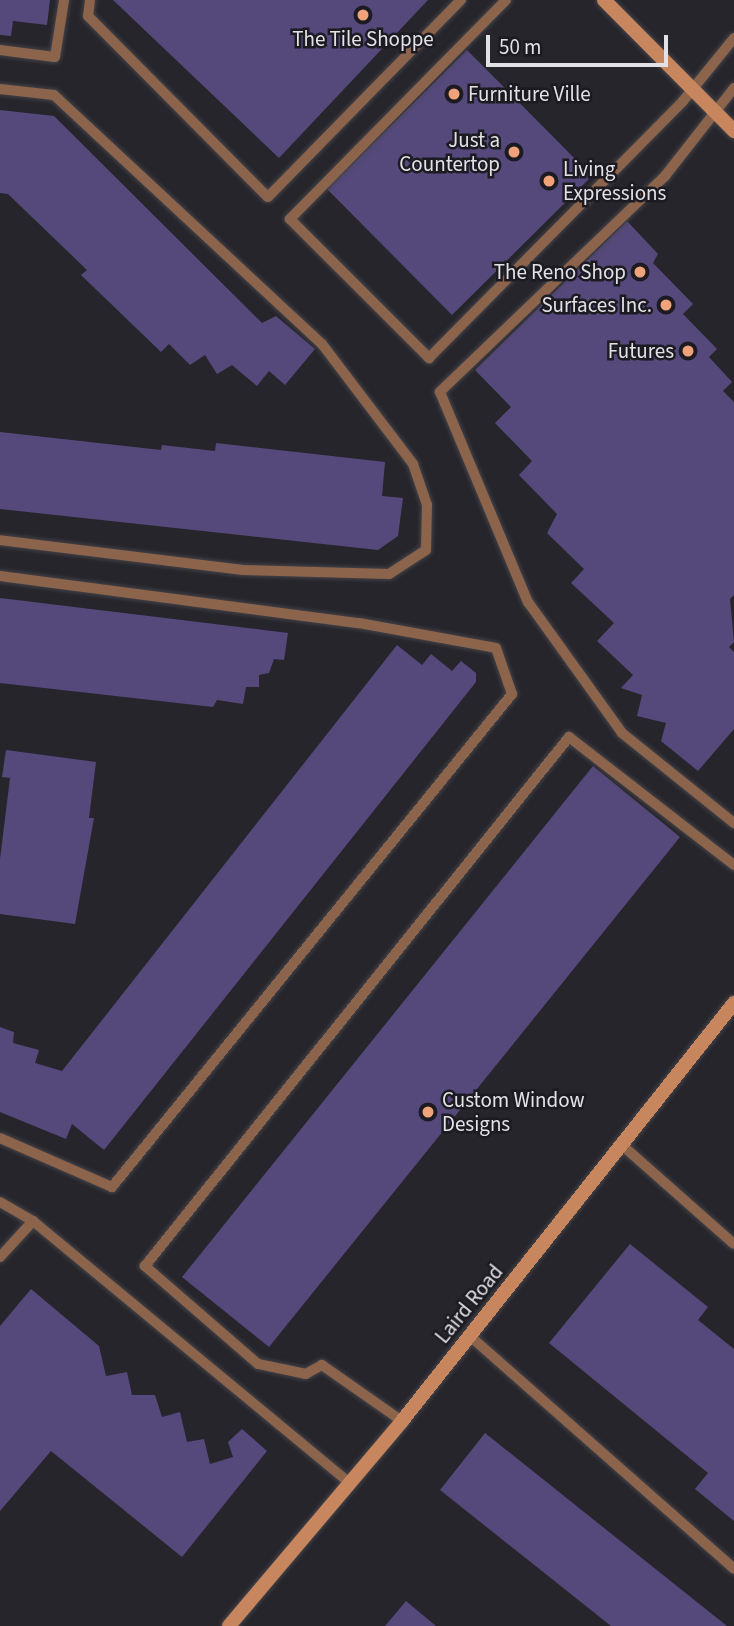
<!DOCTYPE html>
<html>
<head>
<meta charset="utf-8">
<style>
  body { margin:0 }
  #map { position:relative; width:734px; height:1626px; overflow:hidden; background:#26252b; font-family:"Source Sans 3",sans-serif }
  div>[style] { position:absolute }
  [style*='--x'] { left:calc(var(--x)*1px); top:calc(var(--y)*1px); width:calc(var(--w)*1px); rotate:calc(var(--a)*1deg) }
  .building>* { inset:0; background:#55497b }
  .roads { filter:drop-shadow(0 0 2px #444349) drop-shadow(0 0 2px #444349) }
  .lane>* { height:10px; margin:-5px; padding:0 5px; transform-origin:5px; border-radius:5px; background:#8c644b }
  .secondary>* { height:14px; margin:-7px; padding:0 7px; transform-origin:7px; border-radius:7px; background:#c7865e }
  .dots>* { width:19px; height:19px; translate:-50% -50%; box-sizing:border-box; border:4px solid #1c1b22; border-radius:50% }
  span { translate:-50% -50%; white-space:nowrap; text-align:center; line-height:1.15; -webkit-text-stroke:5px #1c1b22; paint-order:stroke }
  .poi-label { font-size:21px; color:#e2e1e6 }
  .left { translate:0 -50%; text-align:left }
  .right { translate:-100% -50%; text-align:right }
  .street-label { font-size:21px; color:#e2e1e6 }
  .scale { position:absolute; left:486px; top:35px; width:182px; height:32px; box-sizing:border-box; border:4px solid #e2e1e6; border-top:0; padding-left:9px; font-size:21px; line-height:24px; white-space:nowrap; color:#e2e1e6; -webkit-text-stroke:5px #1c1b22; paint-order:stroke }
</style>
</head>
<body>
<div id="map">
  <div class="building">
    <div style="clip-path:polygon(0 0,50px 0,47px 25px,13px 21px,11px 36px,0 35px)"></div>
    <div style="clip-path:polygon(113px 0,428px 0,279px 158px)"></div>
    <div style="clip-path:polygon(467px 50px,592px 176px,452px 315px,327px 189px)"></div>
    <div style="clip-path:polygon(0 110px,54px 116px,262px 323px,276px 316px,315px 349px,285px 385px,269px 371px,257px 386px,232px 365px,217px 374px,205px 355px,190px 365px,169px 344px,161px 352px,81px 275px,87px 270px,8px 194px,0 193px)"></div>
    <div style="clip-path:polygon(627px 221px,658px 254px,653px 263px,693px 304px,683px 314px,717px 349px,709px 357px,732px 382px,723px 391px,734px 402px,734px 595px,730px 599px,734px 642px,729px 647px,734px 652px,734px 729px,698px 771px,661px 741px,666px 723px,637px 716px,642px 695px,621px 688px,633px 675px,597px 641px,614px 623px,571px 583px,584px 569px,547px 533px,557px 514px,519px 475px,532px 461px,495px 423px,511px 407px,475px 370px)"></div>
    <div style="clip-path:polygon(0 432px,161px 450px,162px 445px,215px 451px,216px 443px,385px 462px,382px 496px,403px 498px,398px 536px,378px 550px,0 509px)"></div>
    <div style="clip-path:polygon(0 598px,288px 633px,284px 660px,274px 659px,269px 673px,259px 675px,259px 687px,246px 687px,243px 704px,217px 700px,213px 707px,0 683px)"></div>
    <div style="clip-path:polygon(397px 645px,422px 665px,431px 654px,452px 671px,461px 661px,476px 673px,476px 682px,104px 1150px,72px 1124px,66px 1139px,0 1112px,0 1027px,14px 1032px,13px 1043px,39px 1050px,35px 1063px,62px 1071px)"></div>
    <div style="clip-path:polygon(6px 750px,96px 762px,89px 818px,94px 818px,75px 924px,0 914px,0 859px,10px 778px,2px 777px)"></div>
    <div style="clip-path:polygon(593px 766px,680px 837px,269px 1347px,182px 1277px)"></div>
    <div style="clip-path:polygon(630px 1244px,708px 1307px,698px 1320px,734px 1349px,734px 1521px,695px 1489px,708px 1473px,549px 1343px)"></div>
    <div style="clip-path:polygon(31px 1289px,99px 1346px,106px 1376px,127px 1372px,132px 1395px,155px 1395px,162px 1417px,180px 1412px,187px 1442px,204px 1439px,210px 1464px,233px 1457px,228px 1442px,242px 1429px,267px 1451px,182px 1557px,51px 1451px,0 1511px,0 1326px)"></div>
    <div style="clip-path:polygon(485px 1433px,727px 1626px,611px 1626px,440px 1490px)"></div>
    <div style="clip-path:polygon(406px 1601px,436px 1626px,385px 1626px)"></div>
  </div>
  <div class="roads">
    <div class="lane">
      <div style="--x:90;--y:0;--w:16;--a:97"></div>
      <div style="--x:88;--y:16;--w:255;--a:45.2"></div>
      <div style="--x:268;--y:197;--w:276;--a:-45.6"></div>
      <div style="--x:506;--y:0;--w:308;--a:134.6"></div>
      <div style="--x:290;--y:219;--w:197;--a:45"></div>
      <div style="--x:429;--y:358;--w:361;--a:-45.3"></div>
      <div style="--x:683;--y:101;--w:81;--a:-51"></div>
      <div style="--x:0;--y:50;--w:55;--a:7.3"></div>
      <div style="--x:55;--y:57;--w:58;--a:-81"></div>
      <div style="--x:734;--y:88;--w:112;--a:128.1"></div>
      <div style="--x:665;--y:176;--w:312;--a:136.2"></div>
      <div style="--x:440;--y:392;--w:228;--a:67.3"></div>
      <div style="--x:528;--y:602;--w:161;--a:54.3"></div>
      <div style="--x:622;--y:733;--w:144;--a:38.8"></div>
      <div style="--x:0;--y:89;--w:54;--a:6.3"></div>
      <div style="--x:54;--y:95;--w:366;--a:42.9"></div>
      <div style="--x:322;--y:344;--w:151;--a:52.8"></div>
      <div style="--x:413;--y:464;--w:43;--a:71.1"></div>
      <div style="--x:427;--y:505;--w:45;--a:91.3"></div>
      <div style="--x:426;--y:550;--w:44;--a:147"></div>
      <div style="--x:389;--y:574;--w:146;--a:-178.4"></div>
      <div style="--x:243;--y:570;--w:245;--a:-173"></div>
      <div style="--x:0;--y:576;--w:362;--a:7.5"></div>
      <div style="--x:359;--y:623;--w:139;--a:10.3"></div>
      <div style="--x:496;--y:648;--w:49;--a:70.8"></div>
      <div style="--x:512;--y:694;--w:635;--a:129.05"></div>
      <div style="--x:112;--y:1187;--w:122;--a:-156.4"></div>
      <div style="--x:622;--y:1145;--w:149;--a:41.5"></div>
      <div style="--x:0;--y:1202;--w:38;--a:30"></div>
      <div style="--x:33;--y:1221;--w:49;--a:132.5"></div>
      <div style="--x:33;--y:1221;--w:413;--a:39.6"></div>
      <div style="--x:470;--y:1336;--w:352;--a:41.4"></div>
      <div style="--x:402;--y:1421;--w:98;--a:-145"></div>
      <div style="--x:322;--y:1365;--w:18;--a:151"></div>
      <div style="--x:306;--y:1374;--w:49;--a:-168.2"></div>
      <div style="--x:258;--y:1364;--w:150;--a:-139.1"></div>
      <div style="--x:145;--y:1266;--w:678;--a:-51.29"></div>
      <div style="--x:569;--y:737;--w:209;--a:37.8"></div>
    </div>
    <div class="secondary">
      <div style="--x:604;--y:0;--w:185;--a:45.2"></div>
      <div style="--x:229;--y:1626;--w:268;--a:-49.8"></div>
      <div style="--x:402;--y:1421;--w:534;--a:-51.54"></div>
    </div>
  </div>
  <div class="dots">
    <div style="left:363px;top:15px;background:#f0a27a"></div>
    <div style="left:454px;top:94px;background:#f0a27a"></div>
    <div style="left:514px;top:152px;background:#f0a27a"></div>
    <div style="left:549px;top:181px;background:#f0a27a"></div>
    <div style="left:640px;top:272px;background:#f0a27a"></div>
    <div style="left:666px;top:305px;background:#f0a27a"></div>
    <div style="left:688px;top:351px;background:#f0a27a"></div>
    <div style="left:428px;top:1112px;background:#f0a27a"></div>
  </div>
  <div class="poi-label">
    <span style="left:363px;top:39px">The Tile Shoppe</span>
    <span class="left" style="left:468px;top:94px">Furniture Ville</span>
    <span class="right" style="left:500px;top:152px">Just a<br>Countertop</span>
    <span class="left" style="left:563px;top:181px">Living<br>Expressions</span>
    <span class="right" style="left:626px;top:272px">The Reno Shop</span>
    <span class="right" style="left:652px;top:305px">Surfaces Inc.</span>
    <span class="right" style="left:674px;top:351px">Futures</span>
    <span class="left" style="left:442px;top:1112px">Custom Window<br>Designs</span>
  </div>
  <div class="street-label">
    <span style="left:469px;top:1304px;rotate:-51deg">Laird Road</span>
  </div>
  <div class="scale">50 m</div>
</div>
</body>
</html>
